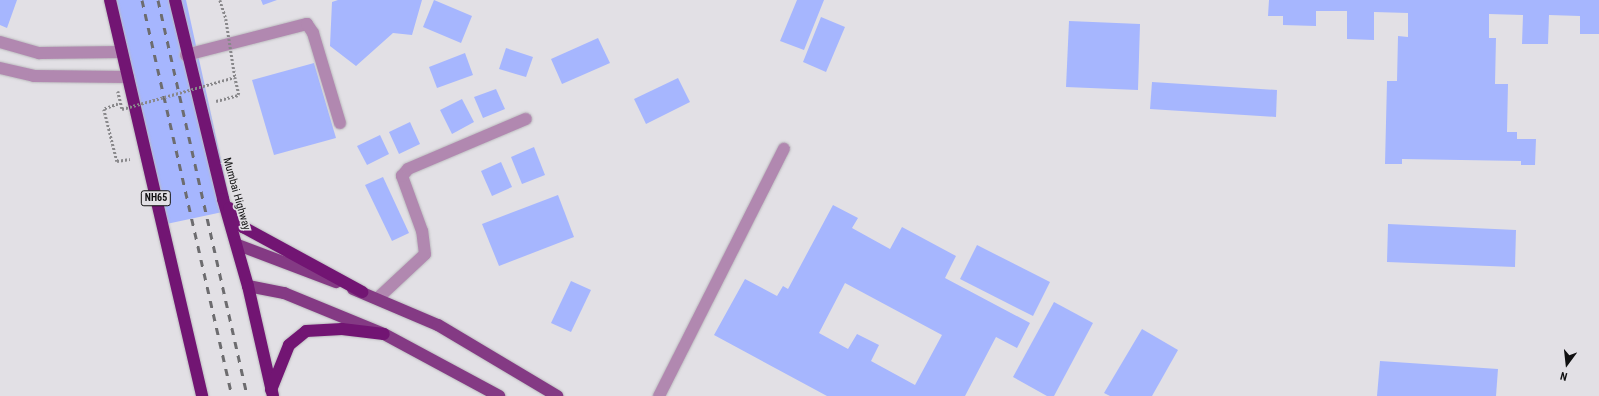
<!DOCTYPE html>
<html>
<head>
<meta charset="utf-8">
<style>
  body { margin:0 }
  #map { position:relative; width:1599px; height:396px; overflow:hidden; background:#e2e0e5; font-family:"Roboto Condensed",sans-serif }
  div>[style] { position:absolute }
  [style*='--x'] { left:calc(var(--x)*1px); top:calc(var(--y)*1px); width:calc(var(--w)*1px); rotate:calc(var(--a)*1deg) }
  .building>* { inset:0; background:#a6b6fe }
  .path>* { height:2.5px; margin-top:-1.25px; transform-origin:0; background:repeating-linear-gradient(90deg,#89888b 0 2px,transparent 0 4px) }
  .roads { filter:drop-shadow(0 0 1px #bcbbbf) drop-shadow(0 0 1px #bcbbbf) }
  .minor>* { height:12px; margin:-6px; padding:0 6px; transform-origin:6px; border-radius:6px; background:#b188b0 }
  .major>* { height:12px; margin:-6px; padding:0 6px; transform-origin:6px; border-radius:6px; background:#843a84 }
  .highway>* { height:12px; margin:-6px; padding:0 6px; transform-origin:6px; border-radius:6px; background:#721573 }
  .rail>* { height:3px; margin-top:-1.5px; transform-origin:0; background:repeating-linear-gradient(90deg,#6d6c6f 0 7px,transparent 0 14px) }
  .path-bridge>* { height:2.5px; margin-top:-1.25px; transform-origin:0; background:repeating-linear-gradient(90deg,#89888b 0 2px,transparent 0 4px) }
  span { translate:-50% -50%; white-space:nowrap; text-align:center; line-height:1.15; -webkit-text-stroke:3.5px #e2e0e5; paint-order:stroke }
  .shield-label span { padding:1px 3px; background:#e2e0e5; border:1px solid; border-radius:3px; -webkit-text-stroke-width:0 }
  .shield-label { font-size:10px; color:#101011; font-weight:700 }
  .street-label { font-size:11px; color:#101011 }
  .north { position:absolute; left:1547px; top:344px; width:40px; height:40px; -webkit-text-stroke:3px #e2e0e5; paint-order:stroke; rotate:195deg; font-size:11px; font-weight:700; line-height:16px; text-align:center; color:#101011 }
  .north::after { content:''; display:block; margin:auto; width:14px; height:18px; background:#101011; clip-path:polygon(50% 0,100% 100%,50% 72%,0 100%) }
</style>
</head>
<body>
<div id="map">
  <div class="building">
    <div style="clip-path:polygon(0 0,17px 0,7px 28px,0 25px)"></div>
    <div style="clip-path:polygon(108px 0,186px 0,232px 210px,157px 226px)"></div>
    <div style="clip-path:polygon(261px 0,277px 0,263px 5px)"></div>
    <div style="clip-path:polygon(338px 0,422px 0,412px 35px,393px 33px,356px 66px,330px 46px,332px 2px)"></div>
    <div style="clip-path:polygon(434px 0,472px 16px,461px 43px,423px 27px)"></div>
    <div style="clip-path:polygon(797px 0,824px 0,804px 50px,780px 41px)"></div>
    <div style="clip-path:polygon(1269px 0,1599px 0,1599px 34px,1580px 34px,1580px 16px,1549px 15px,1548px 44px,1522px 44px,1523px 15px,1489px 14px,1489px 38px,1496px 38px,1495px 84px,1508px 84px,1507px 132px,1517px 132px,1517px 139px,1536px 139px,1535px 165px,1521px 165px,1521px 161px,1402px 159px,1402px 164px,1385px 164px,1387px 81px,1397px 81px,1398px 36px,1408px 37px,1408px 13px,1374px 12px,1374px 40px,1347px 39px,1347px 11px,1316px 11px,1316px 26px,1283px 25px,1283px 16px,1268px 16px)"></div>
    <div style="clip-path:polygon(821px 17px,845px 27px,826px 72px,803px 62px)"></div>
    <div style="clip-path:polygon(1069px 21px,1140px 24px,1138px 90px,1066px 87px)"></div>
    <div style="clip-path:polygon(598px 38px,610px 63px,562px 84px,551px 59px)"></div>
    <div style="clip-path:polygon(506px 48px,533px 57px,526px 77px,499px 69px)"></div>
    <div style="clip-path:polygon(465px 53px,473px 75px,437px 88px,429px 67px)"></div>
    <div style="clip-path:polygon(314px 63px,336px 138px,274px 155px,252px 80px)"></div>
    <div style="clip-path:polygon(678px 78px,690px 102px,646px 124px,634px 99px)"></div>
    <div style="clip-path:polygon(1152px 82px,1277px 90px,1276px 117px,1150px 109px)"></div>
    <div style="clip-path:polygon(496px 89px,505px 109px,483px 118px,474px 97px)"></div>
    <div style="clip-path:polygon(462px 99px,474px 122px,452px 134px,440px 110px)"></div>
    <div style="clip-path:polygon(410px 122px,420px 144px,399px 154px,389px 132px)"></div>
    <div style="clip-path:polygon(380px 135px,389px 154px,367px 165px,357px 146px)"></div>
    <div style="clip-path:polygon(534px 147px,545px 175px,522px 184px,511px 157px)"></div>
    <div style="clip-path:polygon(501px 162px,512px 187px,492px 196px,481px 171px)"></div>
    <div style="clip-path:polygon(383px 177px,409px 233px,392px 241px,365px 185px)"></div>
    <div style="clip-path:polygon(558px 195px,574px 237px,499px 266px,482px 224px)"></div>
    <div style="clip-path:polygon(evenodd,833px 205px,858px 218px,852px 228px,890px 249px,902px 227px,956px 256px,945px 278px,1030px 323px,1017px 348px,996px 337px,965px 396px,827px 396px,714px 335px,745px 279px,777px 296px,783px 286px,788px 289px,833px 205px,845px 283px,942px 335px,915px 385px,871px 361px,879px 345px,857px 334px,848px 349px,819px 333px,845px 283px)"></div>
    <div style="clip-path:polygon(1388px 224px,1516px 230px,1515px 267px,1387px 262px)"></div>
    <div style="clip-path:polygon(977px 245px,1050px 282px,1033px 316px,960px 279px)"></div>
    <div style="clip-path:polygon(571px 281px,591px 290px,571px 332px,551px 323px)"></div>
    <div style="clip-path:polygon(1054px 302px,1093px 323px,1054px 396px,1047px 396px,1013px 377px)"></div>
    <div style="clip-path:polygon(1142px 329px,1178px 350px,1152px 396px,1110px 396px,1104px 393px)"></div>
    <div style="clip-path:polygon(1380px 361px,1498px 369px,1496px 396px,1377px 396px)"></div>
  </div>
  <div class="path">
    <div style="--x:220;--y:0;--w:20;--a:72"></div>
    <div style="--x:216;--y:101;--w:24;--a:-15"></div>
    <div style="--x:118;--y:104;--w:15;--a:160"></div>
    <div style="--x:104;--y:109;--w:54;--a:76"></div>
    <div style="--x:117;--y:161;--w:13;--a:-9"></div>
  </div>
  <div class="roads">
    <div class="minor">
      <div style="--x:0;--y:42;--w:41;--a:15.8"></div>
      <div style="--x:39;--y:53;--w:83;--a:-0.7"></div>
      <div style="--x:186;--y:55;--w:125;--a:-14.4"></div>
      <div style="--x:307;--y:24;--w:11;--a:56"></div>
      <div style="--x:313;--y:33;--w:94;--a:73.3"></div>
      <div style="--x:0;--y:68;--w:35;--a:13"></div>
      <div style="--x:34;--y:76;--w:94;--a:0.6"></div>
      <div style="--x:378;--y:298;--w:64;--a:-43.1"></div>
      <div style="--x:425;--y:254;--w:23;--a:-97"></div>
      <div style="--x:422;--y:231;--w:59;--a:-110"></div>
      <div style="--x:402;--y:176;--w:9;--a:-49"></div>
      <div style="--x:408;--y:169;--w:128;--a:-23"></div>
      <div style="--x:659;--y:396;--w:277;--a:-63.2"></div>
    </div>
    <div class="major">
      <div style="--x:238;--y:245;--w:105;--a:20.7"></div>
      <div style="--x:248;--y:286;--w:37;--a:11"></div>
      <div style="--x:284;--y:293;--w:108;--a:22.3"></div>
      <div style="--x:384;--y:334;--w:131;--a:28.3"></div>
      <div style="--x:353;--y:289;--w:92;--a:23"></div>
      <div style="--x:438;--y:325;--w:139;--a:30.8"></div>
    </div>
    <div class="highway">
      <div style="--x:110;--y:0;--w:407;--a:76.9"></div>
      <div style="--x:175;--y:0;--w:205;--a:76.4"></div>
      <div style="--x:223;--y:199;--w:91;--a:74"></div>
      <div style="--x:248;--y:286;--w:113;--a:77.2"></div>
      <div style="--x:229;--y:208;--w:24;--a:54"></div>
      <div style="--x:243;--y:227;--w:136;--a:28.6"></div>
      <div style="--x:271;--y:390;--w:48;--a:-68.2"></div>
      <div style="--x:289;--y:345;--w:22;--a:-39"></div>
      <div style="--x:306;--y:331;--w:36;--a:-3"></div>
      <div style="--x:342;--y:329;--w:42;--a:6.8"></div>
    </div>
  </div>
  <div class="rail">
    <div style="--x:142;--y:0;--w:406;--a:77.2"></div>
    <div style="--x:158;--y:0;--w:406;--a:77.3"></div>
  </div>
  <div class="path-bridge">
    <div style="--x:226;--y:19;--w:59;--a:81.2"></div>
    <div style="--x:118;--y:91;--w:18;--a:77"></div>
    <div style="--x:122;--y:109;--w:117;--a:-15.8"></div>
    <div style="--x:235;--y:77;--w:18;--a:77"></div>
  </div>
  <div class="shield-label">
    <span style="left:156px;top:198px">NH65</span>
  </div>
  <div class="street-label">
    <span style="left:236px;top:194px;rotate:74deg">Mumbai Highway</span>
  </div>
  <div class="north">N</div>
</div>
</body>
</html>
